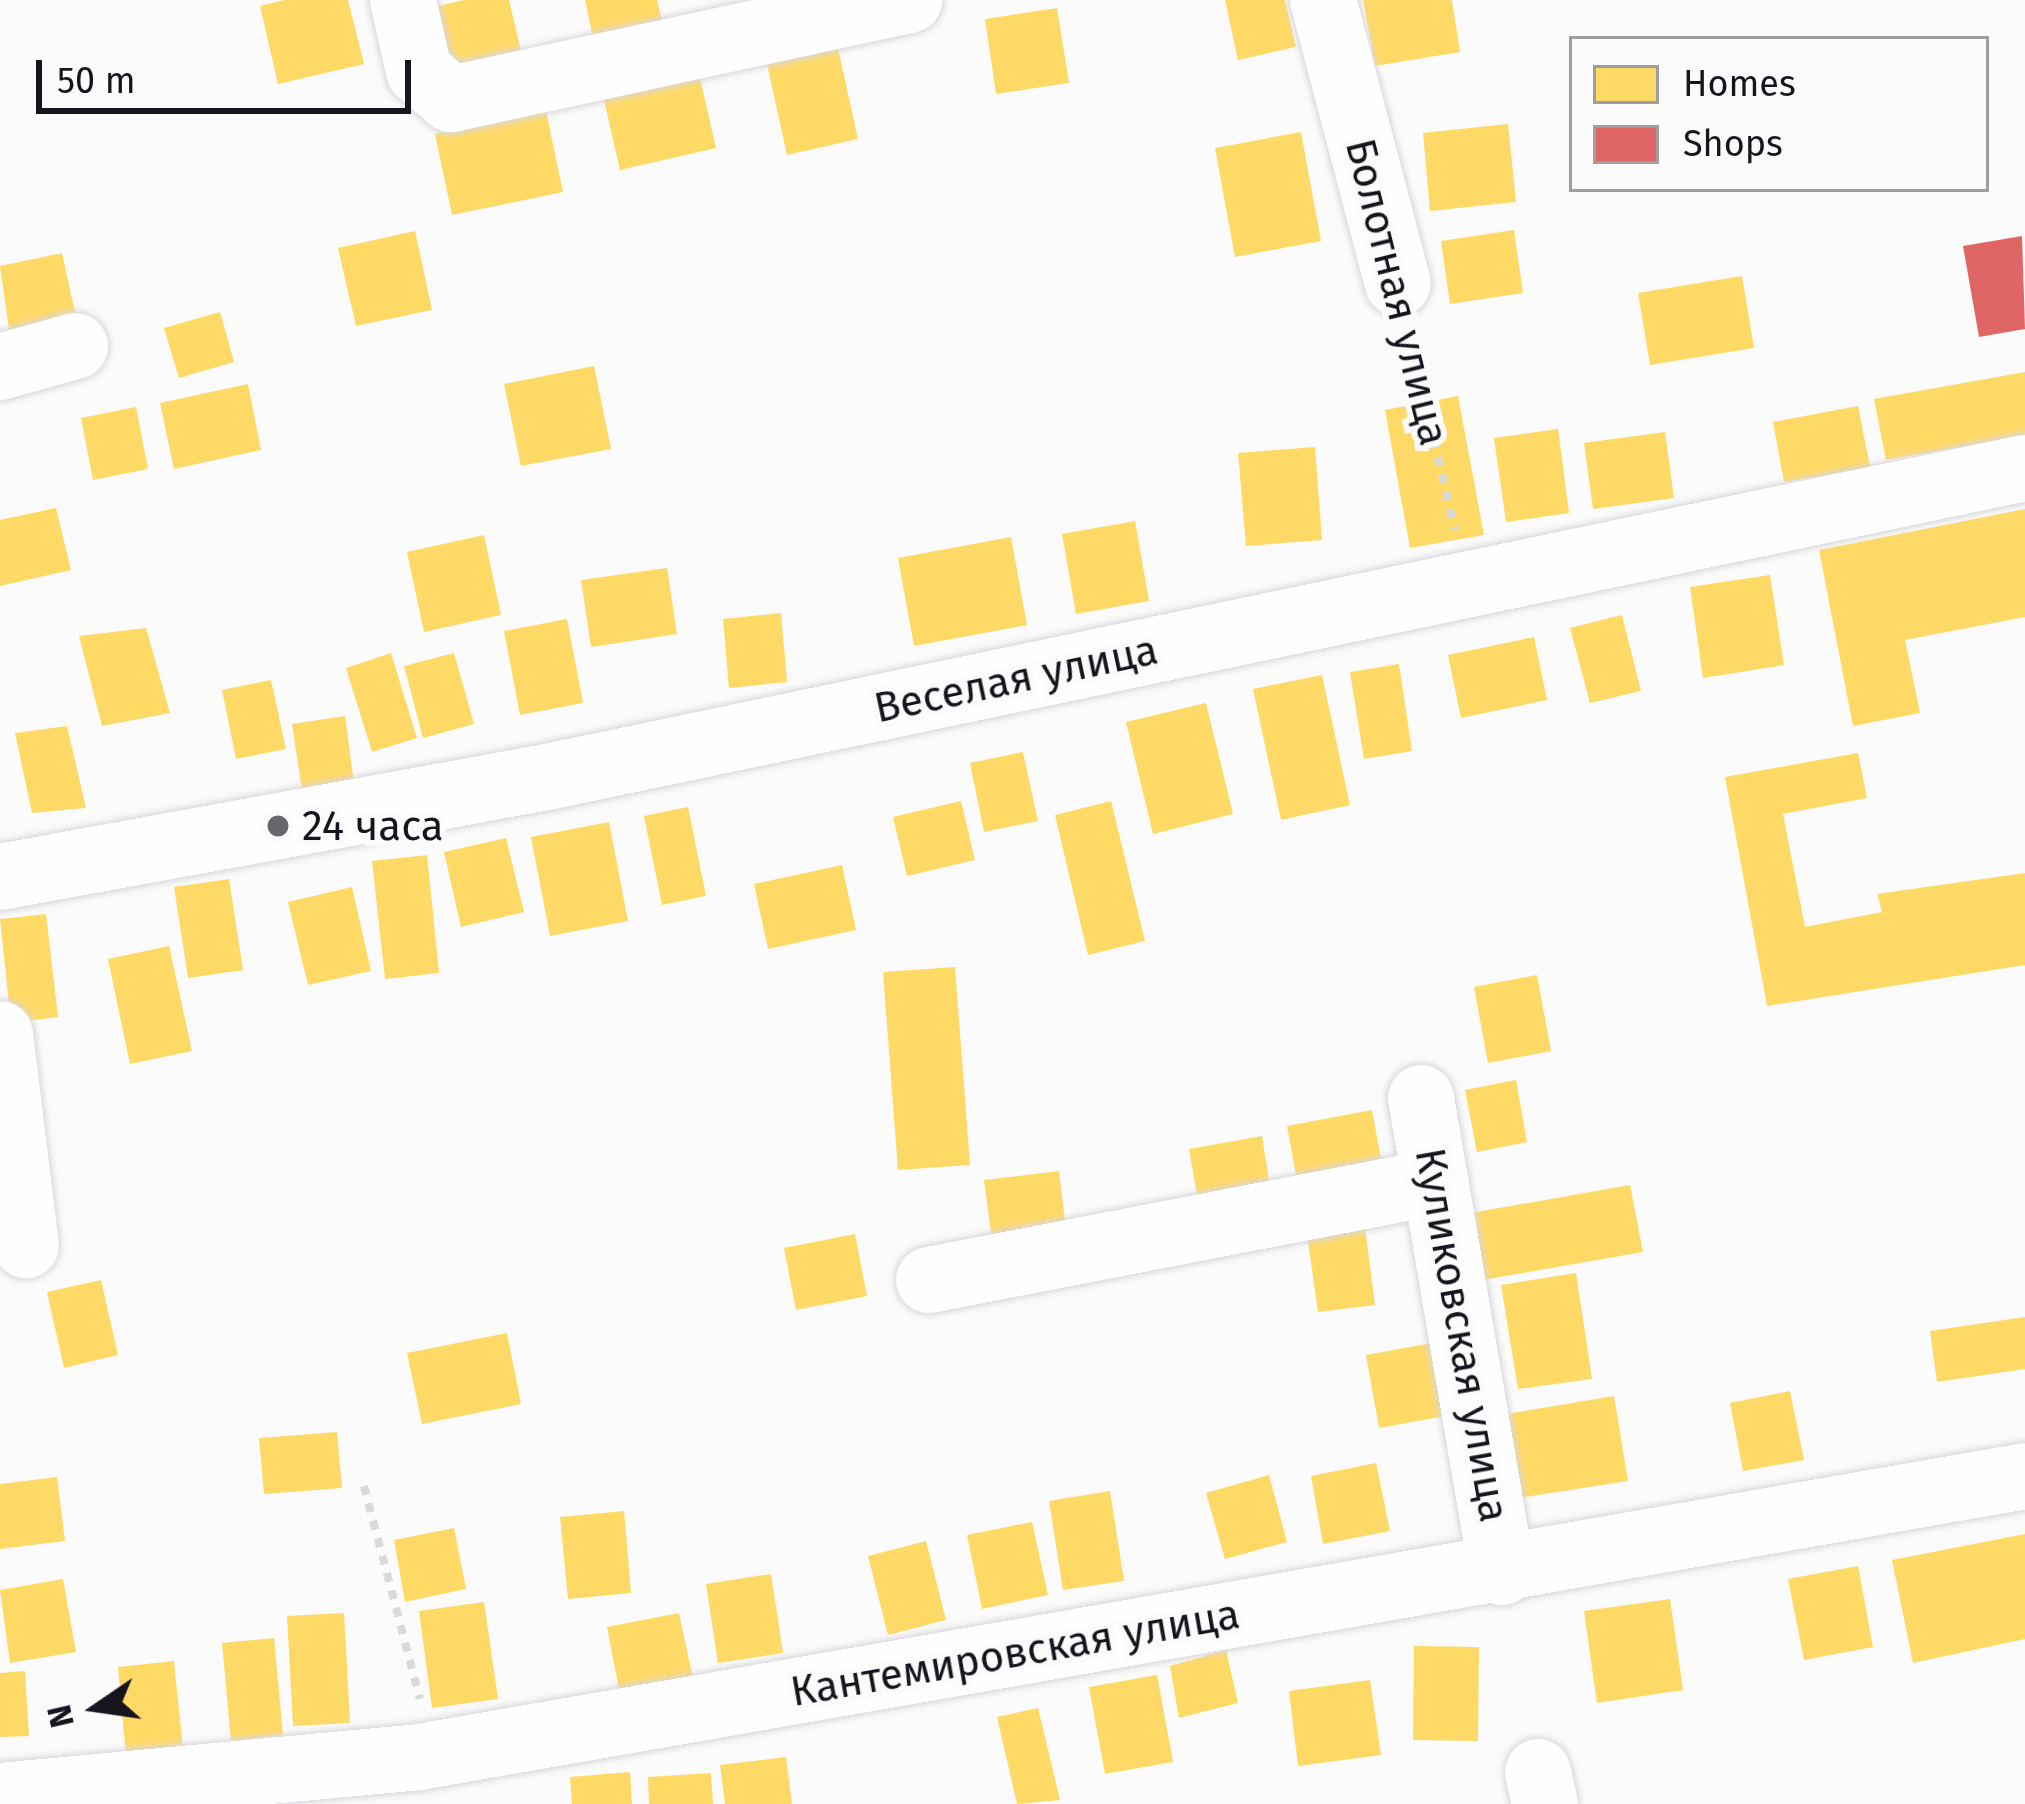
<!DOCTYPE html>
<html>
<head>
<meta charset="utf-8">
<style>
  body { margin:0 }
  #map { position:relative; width:2025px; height:1804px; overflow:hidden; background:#fbfbfb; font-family:"Fira Sans",sans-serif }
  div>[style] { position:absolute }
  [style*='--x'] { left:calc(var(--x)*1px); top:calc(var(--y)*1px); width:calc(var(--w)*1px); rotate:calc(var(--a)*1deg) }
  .homes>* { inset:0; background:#ffd966 }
  .shops>* { inset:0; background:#e06666 }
  .path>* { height:8px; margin-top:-4px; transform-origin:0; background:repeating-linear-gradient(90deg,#d9d9da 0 9px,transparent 0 18px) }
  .roads { filter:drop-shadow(0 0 3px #d8d8dd) drop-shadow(0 0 3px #d8d8dd) }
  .minor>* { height:66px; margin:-33px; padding:0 33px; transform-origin:33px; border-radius:33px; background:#fefefe }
  .dots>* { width:33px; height:33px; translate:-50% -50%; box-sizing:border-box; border:6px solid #fbfbfb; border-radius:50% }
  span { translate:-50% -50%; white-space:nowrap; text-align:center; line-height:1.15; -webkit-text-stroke:12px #fbfbfb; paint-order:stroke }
  .street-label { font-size:42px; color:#16151d }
  .poi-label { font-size:42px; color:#16151d }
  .left { translate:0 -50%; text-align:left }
  .legend { position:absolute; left:1569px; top:36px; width:420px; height:156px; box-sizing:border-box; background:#fbfbfb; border:3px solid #9f9fa2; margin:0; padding:15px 21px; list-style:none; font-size:36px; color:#16151d }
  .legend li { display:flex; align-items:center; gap:24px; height:60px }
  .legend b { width:60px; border:3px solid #9f9fa2 }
  .north { position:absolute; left:36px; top:1648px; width:120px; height:120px; -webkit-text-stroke:9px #fbfbfb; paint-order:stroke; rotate:257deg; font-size:33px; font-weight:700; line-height:48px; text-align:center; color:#16151d }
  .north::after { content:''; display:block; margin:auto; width:42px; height:54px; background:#16151d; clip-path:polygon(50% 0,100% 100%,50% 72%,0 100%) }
  .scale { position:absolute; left:36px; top:60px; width:375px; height:54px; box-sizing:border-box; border:6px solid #16151d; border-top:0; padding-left:15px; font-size:36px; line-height:42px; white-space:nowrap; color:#16151d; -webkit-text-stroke:9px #fbfbfb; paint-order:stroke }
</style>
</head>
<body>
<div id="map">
  <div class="homes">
    <div style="clip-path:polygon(284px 0,348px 0,364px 64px,278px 84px,260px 6px)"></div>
    <div style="clip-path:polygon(464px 0,509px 0,521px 51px,442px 68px,429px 8px)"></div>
    <div style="clip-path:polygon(585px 0,657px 0,662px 22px,593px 37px)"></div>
    <div style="clip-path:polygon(1225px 0,1285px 0,1296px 47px,1238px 60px)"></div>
    <div style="clip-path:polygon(1363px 0,1452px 0,1460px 52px,1375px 66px)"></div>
    <div style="clip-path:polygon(1057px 8px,1069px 83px,996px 94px,985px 19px)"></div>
    <div style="clip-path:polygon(838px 48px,858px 139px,787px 155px,767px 64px)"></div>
    <div style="clip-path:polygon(700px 78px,716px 148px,620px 170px,604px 100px)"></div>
    <div style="clip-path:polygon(546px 111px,563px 192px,452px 215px,435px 134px)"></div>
    <div style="clip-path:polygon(1508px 124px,1516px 202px,1430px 211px,1423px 133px)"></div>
    <div style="clip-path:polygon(1301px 132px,1321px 241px,1235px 257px,1215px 148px)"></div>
    <div style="clip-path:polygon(1514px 230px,1523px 293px,1450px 304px,1441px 241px)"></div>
    <div style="clip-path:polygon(415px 231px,432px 310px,356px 326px,338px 248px)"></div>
    <div style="clip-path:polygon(62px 253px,77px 322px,10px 336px,0 266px)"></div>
    <div style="clip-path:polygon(1742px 276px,1754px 348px,1650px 365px,1638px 293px)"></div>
    <div style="clip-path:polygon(220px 312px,234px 362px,179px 378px,164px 328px)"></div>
    <div style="clip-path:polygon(594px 366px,611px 449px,521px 466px,504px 384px)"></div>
    <div style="clip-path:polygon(2025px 372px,2025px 435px,1886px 460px,1874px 399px)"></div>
    <div style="clip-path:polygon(248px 384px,261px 450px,174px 469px,160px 403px)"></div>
    <div style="clip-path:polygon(1458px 396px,1484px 535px,1410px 548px,1385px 410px)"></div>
    <div style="clip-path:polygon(1858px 406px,1870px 467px,1784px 482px,1773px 422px)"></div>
    <div style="clip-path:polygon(136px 407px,148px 469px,93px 480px,81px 418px)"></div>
    <div style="clip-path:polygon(1558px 429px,1569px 513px,1506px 522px,1494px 438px)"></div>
    <div style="clip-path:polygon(1665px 432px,1674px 498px,1593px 509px,1584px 443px)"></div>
    <div style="clip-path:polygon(1315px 447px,1322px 540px,1246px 546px,1238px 453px)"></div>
    <div style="clip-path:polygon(56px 508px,71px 570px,0 586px,0 520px)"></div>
    <div style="clip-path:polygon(2025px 509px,2025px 617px,1905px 640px,1920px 713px,1853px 726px,1819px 550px)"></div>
    <div style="clip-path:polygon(1135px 521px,1149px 601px,1076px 614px,1062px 534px)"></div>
    <div style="clip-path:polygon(484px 535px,501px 615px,424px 632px,407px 552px)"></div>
    <div style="clip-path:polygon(1011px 537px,1027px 625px,914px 646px,898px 558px)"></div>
    <div style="clip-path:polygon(667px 568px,677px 634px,591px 647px,581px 580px)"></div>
    <div style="clip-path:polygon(1770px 575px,1784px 665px,1703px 678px,1690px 587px)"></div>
    <div style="clip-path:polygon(781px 613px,787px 682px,729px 688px,723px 619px)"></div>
    <div style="clip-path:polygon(1622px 615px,1641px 691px,1590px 703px,1570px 628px)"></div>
    <div style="clip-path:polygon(567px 619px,583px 703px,520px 715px,504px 631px)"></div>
    <div style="clip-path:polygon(146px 628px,170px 713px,102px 726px,79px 636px)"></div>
    <div style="clip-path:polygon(1534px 637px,1547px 700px,1461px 718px,1448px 655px)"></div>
    <div style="clip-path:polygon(391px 653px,417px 738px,372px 752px,346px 668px)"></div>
    <div style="clip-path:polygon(454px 653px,474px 724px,423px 738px,404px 666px)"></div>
    <div style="clip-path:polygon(1399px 664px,1412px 751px,1364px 759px,1350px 672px)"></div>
    <div style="clip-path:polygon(1322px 675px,1350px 805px,1281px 820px,1253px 689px)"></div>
    <div style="clip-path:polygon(271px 680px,286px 749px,236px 759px,222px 690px)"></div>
    <div style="clip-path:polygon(1206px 703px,1233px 814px,1153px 834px,1126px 722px)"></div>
    <div style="clip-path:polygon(345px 716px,354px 783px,302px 790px,292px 724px)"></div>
    <div style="clip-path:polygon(67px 726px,86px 808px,32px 813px,15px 733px)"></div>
    <div style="clip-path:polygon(1023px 752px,1038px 821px,984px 832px,970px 763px)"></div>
    <div style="clip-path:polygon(1858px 753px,1867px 798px,1783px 814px,1805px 927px,1882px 912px,1877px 894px,2025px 873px,2025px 965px,1767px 1006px,1725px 777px)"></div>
    <div style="clip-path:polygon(961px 801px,975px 860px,907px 876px,893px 817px)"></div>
    <div style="clip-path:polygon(1111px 801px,1145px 941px,1088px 955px,1055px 815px)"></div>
    <div style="clip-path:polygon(688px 807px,706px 896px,662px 905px,644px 816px)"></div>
    <div style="clip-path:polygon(609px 822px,628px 921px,550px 936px,531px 837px)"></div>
    <div style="clip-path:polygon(506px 838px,524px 912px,461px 927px,444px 852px)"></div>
    <div style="clip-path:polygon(427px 855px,439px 973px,385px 979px,372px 861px)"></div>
    <div style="clip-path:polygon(842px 865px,856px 930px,768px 949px,754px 884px)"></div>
    <div style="clip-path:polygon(229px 879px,243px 970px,188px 978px,174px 887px)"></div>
    <div style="clip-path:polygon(352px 887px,371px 971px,308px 985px,288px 902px)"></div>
    <div style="clip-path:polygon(46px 914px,58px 1017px,11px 1023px,0 919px)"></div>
    <div style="clip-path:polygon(169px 946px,192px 1051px,130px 1064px,108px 959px)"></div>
    <div style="clip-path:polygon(955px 967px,970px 1165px,898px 1170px,883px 972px)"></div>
    <div style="clip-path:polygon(1537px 975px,1551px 1051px,1488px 1063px,1474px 987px)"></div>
    <div style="clip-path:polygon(1516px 1080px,1527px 1142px,1477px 1152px,1465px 1090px)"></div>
    <div style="clip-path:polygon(1372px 1110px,1385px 1181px,1300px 1197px,1287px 1126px)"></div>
    <div style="clip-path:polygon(1262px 1136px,1272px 1200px,1200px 1212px,1189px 1149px)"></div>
    <div style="clip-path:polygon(1059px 1171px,1067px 1238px,993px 1247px,984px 1180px)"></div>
    <div style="clip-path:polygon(1630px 1185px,1643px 1252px,1483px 1280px,1471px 1213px)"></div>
    <div style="clip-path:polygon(1363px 1212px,1375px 1305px,1318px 1312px,1305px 1220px)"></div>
    <div style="clip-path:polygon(855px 1234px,867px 1296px,796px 1310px,784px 1248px)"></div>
    <div style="clip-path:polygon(1576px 1273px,1592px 1379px,1518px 1389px,1501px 1285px)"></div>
    <div style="clip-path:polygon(101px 1280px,118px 1355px,64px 1368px,47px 1292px)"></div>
    <div style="clip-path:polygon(2025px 1317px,2025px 1369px,1937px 1382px,1930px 1331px)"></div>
    <div style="clip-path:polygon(507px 1333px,521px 1404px,422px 1424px,407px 1353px)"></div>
    <div style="clip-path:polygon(1432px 1343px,1445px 1416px,1379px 1428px,1366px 1355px)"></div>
    <div style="clip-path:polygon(1790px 1391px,1804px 1460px,1743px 1471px,1730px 1403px)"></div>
    <div style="clip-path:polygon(1614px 1396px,1628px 1481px,1507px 1500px,1494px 1416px)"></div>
    <div style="clip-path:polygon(337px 1432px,342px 1488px,264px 1494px,259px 1438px)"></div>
    <div style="clip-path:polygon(1376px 1463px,1390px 1531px,1323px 1544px,1311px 1476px)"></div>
    <div style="clip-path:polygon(1269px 1475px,1287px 1542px,1225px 1559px,1206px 1493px)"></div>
    <div style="clip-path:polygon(57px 1477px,65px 1541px,0 1549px,0 1484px)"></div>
    <div style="clip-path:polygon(1110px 1491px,1124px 1581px,1063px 1590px,1049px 1501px)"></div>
    <div style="clip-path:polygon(624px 1511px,631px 1593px,568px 1599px,560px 1517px)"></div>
    <div style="clip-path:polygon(1032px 1522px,1048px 1595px,982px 1609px,967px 1535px)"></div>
    <div style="clip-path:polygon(454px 1528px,466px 1589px,405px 1602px,394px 1540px)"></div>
    <div style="clip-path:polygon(2025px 1534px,2025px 1639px,1913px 1663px,1892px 1560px)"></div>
    <div style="clip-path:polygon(926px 1541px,946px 1620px,888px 1635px,868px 1556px)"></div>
    <div style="clip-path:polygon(1858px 1566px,1873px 1647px,1804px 1660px,1788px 1579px)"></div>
    <div style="clip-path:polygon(771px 1574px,783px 1653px,718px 1663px,706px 1584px)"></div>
    <div style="clip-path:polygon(63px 1579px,76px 1652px,10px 1663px,0 1590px)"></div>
    <div style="clip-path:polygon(1670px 1599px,1683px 1690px,1597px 1703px,1584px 1611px)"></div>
    <div style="clip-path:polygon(484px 1602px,498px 1699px,432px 1708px,419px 1611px)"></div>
    <div style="clip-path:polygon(344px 1613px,350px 1723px,293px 1726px,287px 1616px)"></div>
    <div style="clip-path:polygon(679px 1613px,693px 1679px,620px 1694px,607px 1627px)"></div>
    <div style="clip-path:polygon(274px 1638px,283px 1735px,231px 1741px,222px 1643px)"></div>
    <div style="clip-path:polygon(1414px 1646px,1479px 1647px,1478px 1741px,1413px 1740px)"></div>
    <div style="clip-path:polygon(1226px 1650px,1238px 1703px,1179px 1718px,1170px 1666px)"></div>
    <div style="clip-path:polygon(174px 1661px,183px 1750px,126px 1756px,118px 1667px)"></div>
    <div style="clip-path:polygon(25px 1671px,29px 1736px,0 1737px,0 1673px)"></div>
    <div style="clip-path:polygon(1157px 1675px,1173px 1762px,1105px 1774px,1089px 1687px)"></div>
    <div style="clip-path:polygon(1370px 1680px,1381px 1755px,1298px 1766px,1289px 1691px)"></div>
    <div style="clip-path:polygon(1038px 1708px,1060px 1800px,1017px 1804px,997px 1717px)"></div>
    <div style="clip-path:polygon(786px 1757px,792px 1804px,725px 1804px,720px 1765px)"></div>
    <div style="clip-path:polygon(630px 1772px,632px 1804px,572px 1804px,570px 1777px)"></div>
    <div style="clip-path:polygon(711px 1773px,713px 1804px,649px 1804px,648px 1777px)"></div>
  </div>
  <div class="shops">
    <div style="clip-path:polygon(2022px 236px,2025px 329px,1979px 337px,1963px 246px)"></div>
  </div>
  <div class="path">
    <div style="--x:1409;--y:334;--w:201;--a:76.8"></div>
    <div style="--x:364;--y:1486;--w:220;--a:75.3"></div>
  </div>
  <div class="roads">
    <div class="minor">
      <div style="--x:403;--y:0;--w:73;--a:77.3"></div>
      <div style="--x:419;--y:71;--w:43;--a:41.2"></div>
      <div style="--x:451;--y:99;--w:469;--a:-12.2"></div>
      <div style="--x:1323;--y:0;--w:293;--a:75.2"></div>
      <div style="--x:0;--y:367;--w:78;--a:-15.6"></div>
      <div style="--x:0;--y:877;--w:556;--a:-10.36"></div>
      <div style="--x:547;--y:777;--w:1510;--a:-11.81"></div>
      <div style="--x:0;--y:1034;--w:213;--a:83"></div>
      <div style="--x:1421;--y:1098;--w:481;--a:80.3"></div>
      <div style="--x:929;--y:1280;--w:516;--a:-10.94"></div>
      <div style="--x:1538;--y:1772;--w:33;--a:78"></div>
      <div style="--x:0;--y:1796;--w:421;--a:-5.3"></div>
      <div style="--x:419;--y:1757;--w:1630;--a:-9.92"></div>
    </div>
  </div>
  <div class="dots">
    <div style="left:278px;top:826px;background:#66666b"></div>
  </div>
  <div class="street-label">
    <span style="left:1397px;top:292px;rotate:76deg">Болотная улица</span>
    <span style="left:1016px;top:679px;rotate:-12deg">Веселая улица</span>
    <span style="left:1462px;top:1335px;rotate:80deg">Куликовская улица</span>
    <span style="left:1015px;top:1653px;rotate:-10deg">Кантемировская улица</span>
  </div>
  <div class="poi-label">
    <span class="left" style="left:302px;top:826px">24 часа</span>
  </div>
  <ul class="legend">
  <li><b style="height:33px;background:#ffd966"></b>Homes</li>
  <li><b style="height:33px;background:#e06666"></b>Shops</li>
  </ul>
  <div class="north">N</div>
  <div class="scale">50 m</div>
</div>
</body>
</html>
